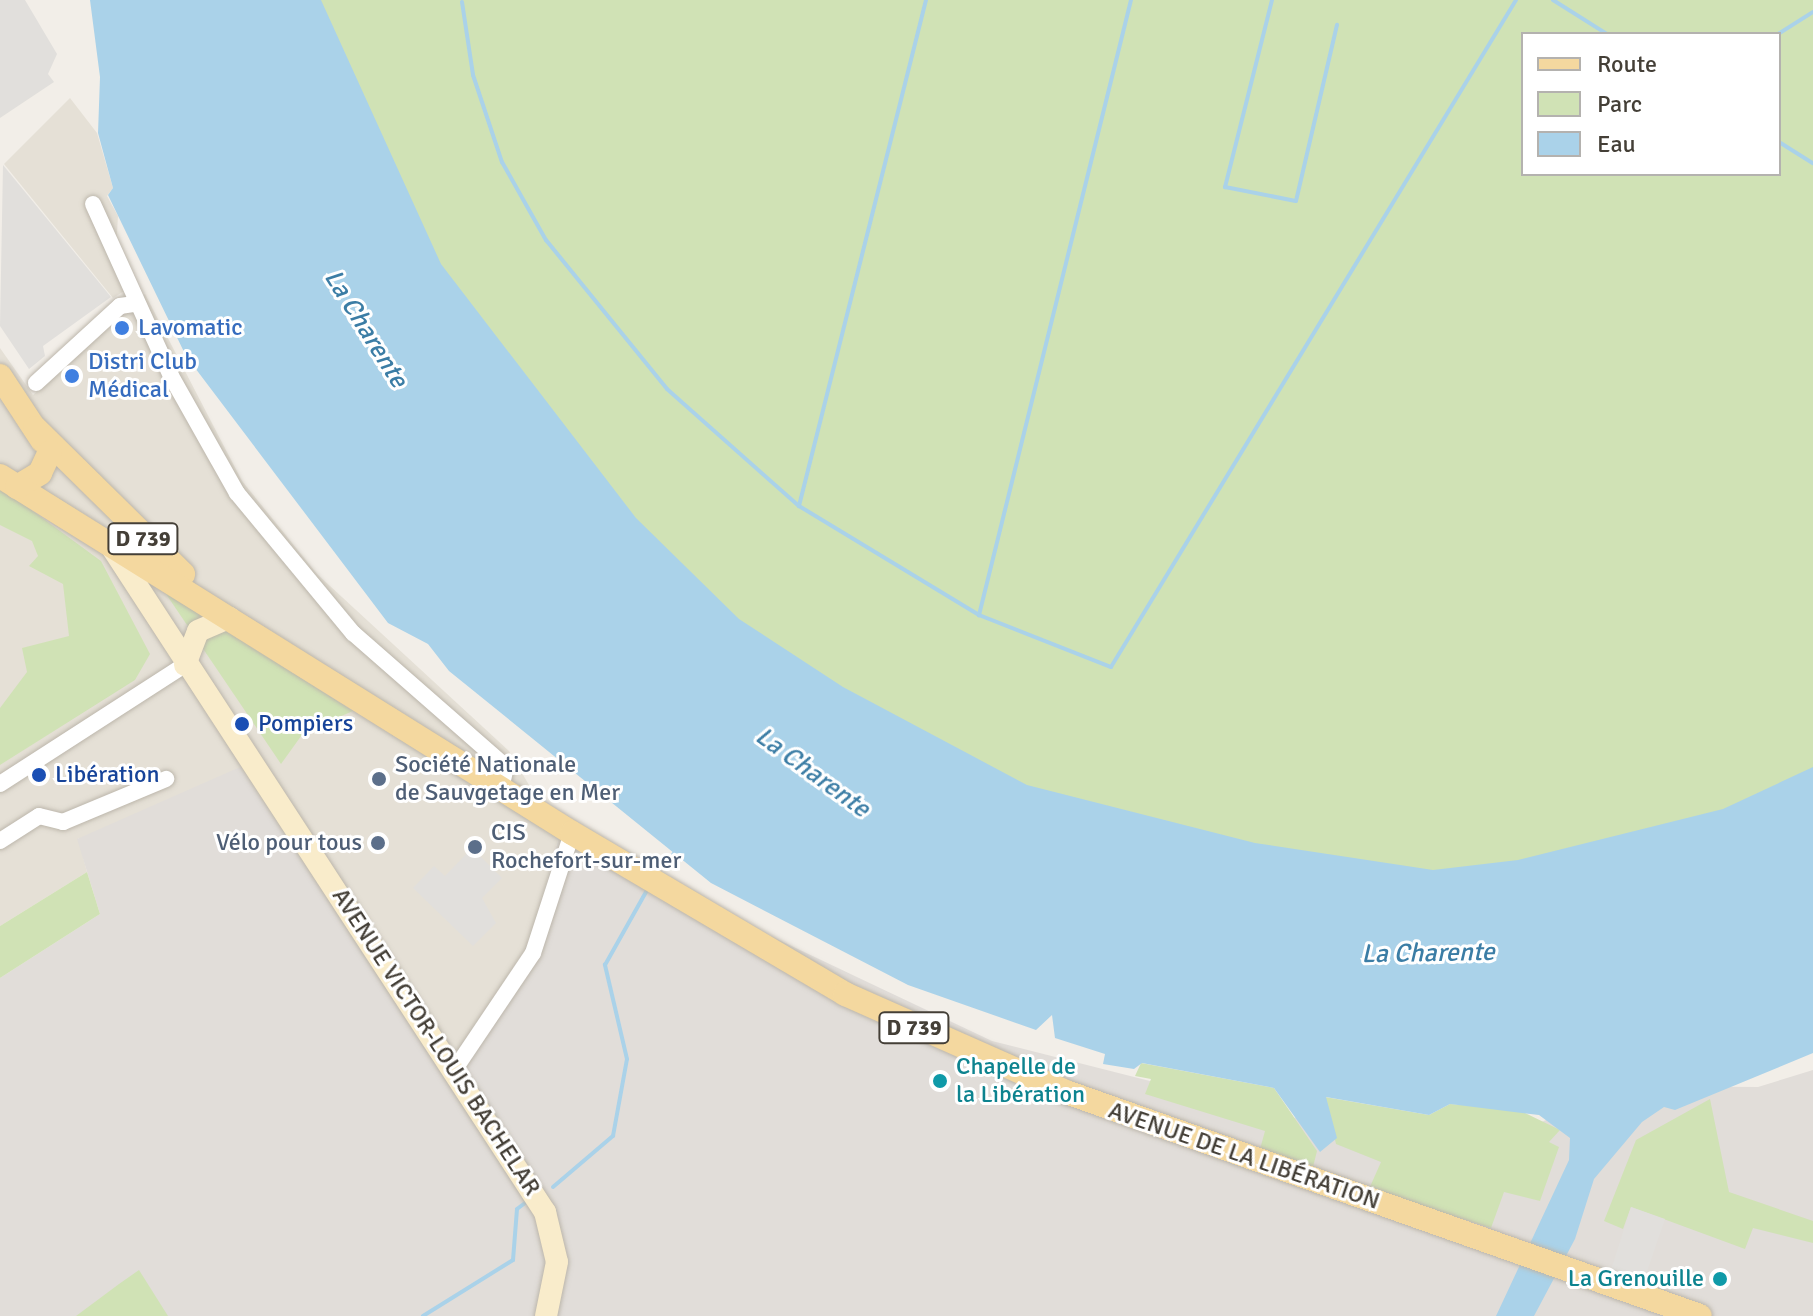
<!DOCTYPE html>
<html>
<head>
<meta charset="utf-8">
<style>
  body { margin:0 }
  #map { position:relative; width:1813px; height:1316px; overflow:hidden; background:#f2eee8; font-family:Signika,sans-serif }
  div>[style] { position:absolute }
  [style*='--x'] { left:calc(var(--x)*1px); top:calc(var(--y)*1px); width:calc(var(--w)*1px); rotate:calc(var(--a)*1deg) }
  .residential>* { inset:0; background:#e5e0d6 }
  .industrial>* { inset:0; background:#e1ddd9 }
  .green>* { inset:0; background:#d0e2b5 }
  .parking>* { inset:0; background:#e1dfdc }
  .water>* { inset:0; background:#aad2e9 }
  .stream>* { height:4px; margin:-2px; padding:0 2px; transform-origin:2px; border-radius:2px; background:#aad2e9 }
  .roads { filter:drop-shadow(0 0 2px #bcb6ab) drop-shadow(0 0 2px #bcb6ab) }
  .street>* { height:16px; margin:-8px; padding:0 8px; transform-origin:8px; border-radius:8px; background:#fff }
  .secondary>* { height:22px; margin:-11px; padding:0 11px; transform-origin:11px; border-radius:11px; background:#f9eccb }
  .primary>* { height:24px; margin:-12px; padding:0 12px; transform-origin:12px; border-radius:12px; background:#f4d89f }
  .dots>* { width:22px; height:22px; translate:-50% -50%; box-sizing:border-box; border:4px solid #fff; border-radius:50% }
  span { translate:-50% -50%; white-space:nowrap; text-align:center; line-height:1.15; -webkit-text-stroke:6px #fff; paint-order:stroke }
  .shield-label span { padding:2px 6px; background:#fff; border:2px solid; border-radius:6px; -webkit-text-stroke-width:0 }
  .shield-label { font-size:22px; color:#443f37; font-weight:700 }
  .shop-label { font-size:24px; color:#366cbe }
  .left { translate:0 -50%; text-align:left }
  .transit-label { font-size:24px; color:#164399 }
  .service-label { font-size:24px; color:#4e5e75 }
  .right { translate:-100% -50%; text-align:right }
  .street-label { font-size:24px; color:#443f37 }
  .culture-label { font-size:24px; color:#0d838f }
  .water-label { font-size:26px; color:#3b7da5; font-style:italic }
  .legend { position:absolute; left:1521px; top:32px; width:260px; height:144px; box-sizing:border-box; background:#fff; border:2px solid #b4b2af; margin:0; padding:10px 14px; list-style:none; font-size:24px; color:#443f37 }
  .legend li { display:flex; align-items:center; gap:16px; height:40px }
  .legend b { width:40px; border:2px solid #b4b2af }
</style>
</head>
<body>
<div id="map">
  <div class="residential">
    <div style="clip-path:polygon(70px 98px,97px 133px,113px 188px,107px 196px,118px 216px,116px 250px,132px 286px,113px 298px,4px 164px)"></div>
    <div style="clip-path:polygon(145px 294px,242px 481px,317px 574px,509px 751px,559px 836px,531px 941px,442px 1074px,78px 838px,87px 872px,0 926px,0 348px,33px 395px)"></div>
  </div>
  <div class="industrial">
    <div style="clip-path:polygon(240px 767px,442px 1074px,531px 942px,559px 836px,992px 1041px,1453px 1158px,1630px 1086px,1758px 1087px,1813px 1070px,1813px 1316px,0 1316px,0 978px,100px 914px,77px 839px)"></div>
  </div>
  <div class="green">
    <div style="clip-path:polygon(evenodd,313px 0,1813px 0,1813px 792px,1490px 900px,914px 790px,393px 291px,313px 0,1523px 34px,1779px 34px,1779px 174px,1523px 174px,1523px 34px)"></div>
    <div style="clip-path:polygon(0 487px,101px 561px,150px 654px,135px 680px,0 765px,0 708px,27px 672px,22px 648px,69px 636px,63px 584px,29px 566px,38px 556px,32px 541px,0 525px)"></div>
    <div style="clip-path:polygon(164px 591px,229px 632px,353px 711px,304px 732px,281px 764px)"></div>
    <div style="clip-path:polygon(87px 872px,100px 914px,0 978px,0 926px)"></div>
    <div style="clip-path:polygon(1141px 1063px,1274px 1088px,1317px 1151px,1313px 1167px,1260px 1149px,1265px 1131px,1145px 1094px,1151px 1079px,1135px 1076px)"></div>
    <div style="clip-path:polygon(1325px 1097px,1429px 1115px,1450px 1104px,1517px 1109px,1560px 1130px,1549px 1142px,1559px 1147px,1540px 1201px,1504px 1192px,1491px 1228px,1369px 1189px,1381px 1162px,1336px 1144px)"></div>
    <div style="clip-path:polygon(1710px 1099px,1729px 1192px,1813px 1221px,1813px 1243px,1753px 1228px,1745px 1249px,1631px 1207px,1623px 1229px,1604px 1221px,1636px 1140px)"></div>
    <div style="clip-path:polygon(139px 1270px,168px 1316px,76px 1316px,119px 1284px)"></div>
  </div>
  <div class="parking">
    <div style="clip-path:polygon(0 0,25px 0,57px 54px,48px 74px,54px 82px,0 118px)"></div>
    <div style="clip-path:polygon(3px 165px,111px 297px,43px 346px,45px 356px,29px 369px,0 326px)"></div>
    <div style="clip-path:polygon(472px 848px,502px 878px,482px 898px,496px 923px,473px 946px,413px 888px,434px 866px,445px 876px)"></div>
    <div style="clip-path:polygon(1631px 1207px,1665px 1219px,1644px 1280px,1611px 1270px)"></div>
  </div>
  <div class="water">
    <div style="clip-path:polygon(90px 0,321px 0,441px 264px,636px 518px,739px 619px,843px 687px,1027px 785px,1255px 843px,1433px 870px,1518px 860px,1723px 809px,1813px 767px,1813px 1053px,1675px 1110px,1664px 1107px,1642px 1122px,1594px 1179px,1575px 1239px,1534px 1316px,1496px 1316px,1569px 1160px,1570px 1138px,1539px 1115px,1450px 1104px,1429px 1115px,1326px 1097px,1337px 1138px,1320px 1152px,1274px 1088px,1142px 1063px,1134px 1069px,1103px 1064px,1105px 1054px,1055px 1038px,1052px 1015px,1036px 1030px,908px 985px,711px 883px,449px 671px,428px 644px,388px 623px,186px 356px,108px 195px,113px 188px,98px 133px,100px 77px)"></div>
  </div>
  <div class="stream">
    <div style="--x:926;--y:0;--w:522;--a:104.09"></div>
    <div style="--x:799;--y:506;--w:210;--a:31.2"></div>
    <div style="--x:1131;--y:0;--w:634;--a:103.88"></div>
    <div style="--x:979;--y:615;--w:142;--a:21.5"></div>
    <div style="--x:1111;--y:667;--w:780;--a:-58.73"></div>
    <div style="--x:1272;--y:0;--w:193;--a:104.1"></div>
    <div style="--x:1225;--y:187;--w:72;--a:11.2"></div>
    <div style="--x:1296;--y:201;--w:181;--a:-76.9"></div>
    <div style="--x:1553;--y:0;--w:64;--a:32.2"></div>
    <div style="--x:462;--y:2;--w:74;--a:81.4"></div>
    <div style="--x:473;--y:75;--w:92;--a:71.6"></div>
    <div style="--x:502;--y:162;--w:90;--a:60.6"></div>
    <div style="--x:546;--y:240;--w:192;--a:50.9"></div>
    <div style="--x:667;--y:389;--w:176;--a:41.6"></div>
    <div style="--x:1778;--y:34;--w:41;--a:-32.2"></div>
    <div style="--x:1779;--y:142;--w:40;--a:32"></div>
    <div style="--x:667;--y:863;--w:14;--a:-54"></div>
    <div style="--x:553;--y:1187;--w:79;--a:-40.4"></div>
    <div style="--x:613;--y:1136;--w:78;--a:-79.7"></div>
    <div style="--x:627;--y:1059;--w:97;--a:-103.2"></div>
    <div style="--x:605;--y:965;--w:84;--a:-60.7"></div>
    <div style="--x:423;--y:1316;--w:106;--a:-31.9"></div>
    <div style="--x:513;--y:1260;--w:51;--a:-85.5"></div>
    <div style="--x:517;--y:1209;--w:10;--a:-37"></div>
  </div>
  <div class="roads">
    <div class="street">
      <div style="--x:93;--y:204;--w:189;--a:65.6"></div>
      <div style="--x:171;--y:376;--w:134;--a:60.6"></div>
      <div style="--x:237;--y:493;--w:182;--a:50.4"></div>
      <div style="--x:353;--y:633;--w:203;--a:41.2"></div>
      <div style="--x:506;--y:767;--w:22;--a:103"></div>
      <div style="--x:36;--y:383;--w:114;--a:-42.5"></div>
      <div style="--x:120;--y:306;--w:15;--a:-8"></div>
      <div style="--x:0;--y:784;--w:220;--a:-32.8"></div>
      <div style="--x:0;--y:841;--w:46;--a:-32.7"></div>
      <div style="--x:39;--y:816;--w:25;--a:14"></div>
      <div style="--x:63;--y:822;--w:112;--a:-22.7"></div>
      <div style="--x:453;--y:1072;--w:143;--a:-56.1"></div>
      <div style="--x:533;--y:953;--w:126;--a:-72"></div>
    </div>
    <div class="secondary">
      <div style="--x:109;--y:543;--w:799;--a:56.91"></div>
      <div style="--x:545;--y:1212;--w:51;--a:76.5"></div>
      <div style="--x:557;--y:1262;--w:55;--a:101.5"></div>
      <div style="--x:185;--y:665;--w:36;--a:-69"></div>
      <div style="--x:198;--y:631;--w:34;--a:-23"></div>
    </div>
    <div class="primary">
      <div style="--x:0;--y:376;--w:77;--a:56.7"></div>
      <div style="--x:35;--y:428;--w:208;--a:44.6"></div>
      <div style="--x:0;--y:476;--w:674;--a:31.97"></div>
      <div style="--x:572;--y:833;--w:317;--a:30.5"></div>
      <div style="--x:845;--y:994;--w:242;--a:23.9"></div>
      <div style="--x:1066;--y:1092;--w:672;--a:19.46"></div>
      <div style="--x:17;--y:487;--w:27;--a:-31"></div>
      <div style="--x:40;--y:473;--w:23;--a:-65"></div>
    </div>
  </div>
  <div class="dots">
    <div style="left:122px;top:328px;background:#3f7fe0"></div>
    <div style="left:72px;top:376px;background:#3f7fe0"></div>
    <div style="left:242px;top:724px;background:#1a4fb4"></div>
    <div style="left:39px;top:775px;background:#1a4fb4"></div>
    <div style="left:379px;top:779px;background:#5c6f8a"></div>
    <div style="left:378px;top:843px;background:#5c6f8a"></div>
    <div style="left:475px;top:847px;background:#5c6f8a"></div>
    <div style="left:940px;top:1081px;background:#0f9aa8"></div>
    <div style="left:1720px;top:1279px;background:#0f9aa8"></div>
  </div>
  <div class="shield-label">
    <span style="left:143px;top:539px">D 739</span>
    <span style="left:914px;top:1028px">D 739</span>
  </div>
  <div class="shop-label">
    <span class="left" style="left:138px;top:328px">Lavomatic</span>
    <span class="left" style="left:88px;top:376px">Distri Club<br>Médical</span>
  </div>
  <div class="transit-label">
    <span class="left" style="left:258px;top:724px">Pompiers</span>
    <span class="left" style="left:55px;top:775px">Libération</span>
  </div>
  <div class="service-label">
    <span class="left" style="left:395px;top:779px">Société Nationale<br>de Sauvgetage en Mer</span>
    <span class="left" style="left:491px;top:847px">CIS<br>Rochefort-sur-mer</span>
    <span class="right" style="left:362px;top:843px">Vélo pour tous</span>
  </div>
  <div class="street-label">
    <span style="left:436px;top:1042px;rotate:57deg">AVENUE VICTOR-LOUIS BACHELAR</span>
    <span style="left:1244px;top:1156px;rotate:19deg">AVENUE DE LA LIBÉRATION</span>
  </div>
  <div class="culture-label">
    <span class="left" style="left:956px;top:1081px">Chapelle de<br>la Libération</span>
    <span class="right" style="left:1704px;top:1279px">La Grenouille</span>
  </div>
  <div class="water-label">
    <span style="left:365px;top:329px;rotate:58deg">La Charente</span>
    <span style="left:812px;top:773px;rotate:36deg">La Charente</span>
    <span style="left:1428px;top:954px;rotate:-1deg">La Charente</span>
  </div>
  <ul class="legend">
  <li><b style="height:10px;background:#f4d89f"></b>Route</li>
  <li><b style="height:22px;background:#d0e2b5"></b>Parc</li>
  <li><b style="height:22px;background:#aad2e9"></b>Eau</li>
  </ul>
</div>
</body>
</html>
